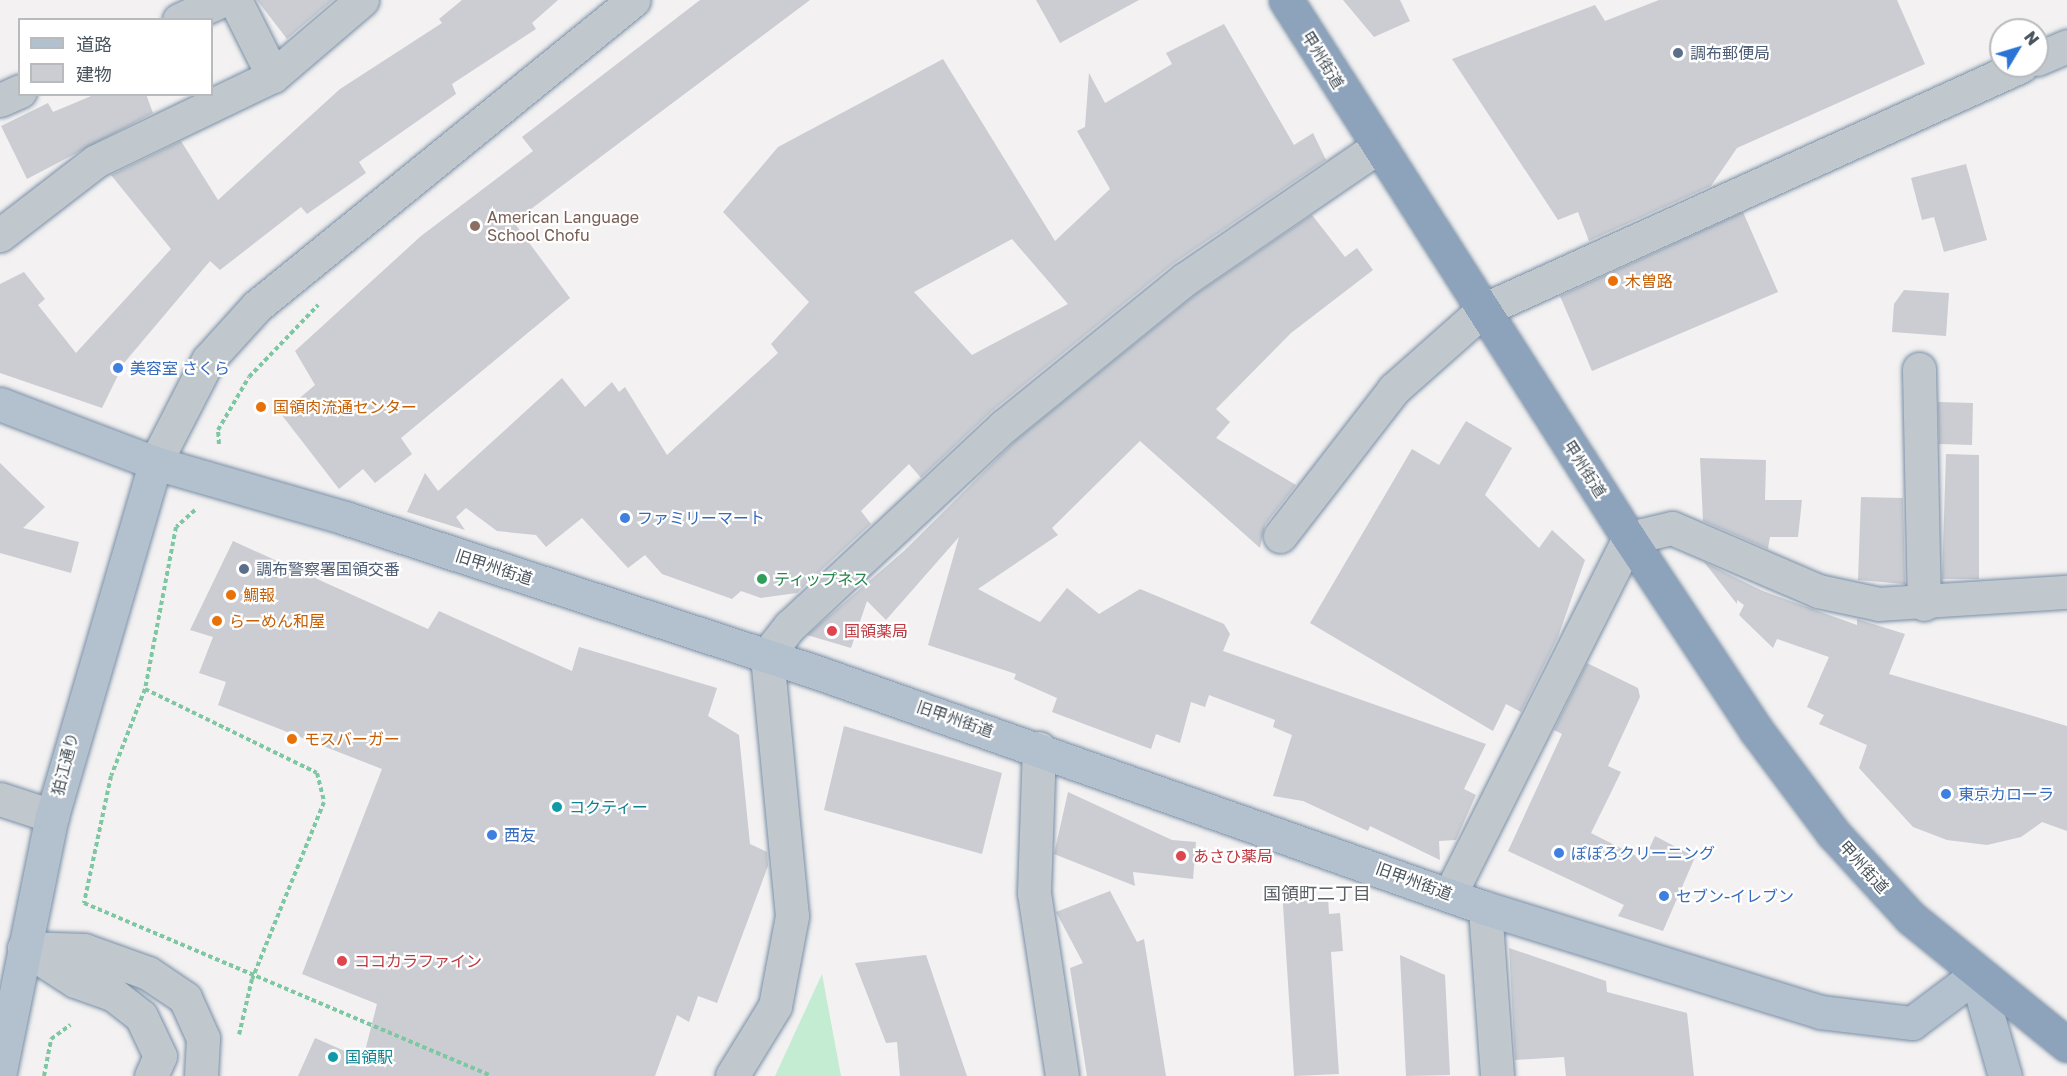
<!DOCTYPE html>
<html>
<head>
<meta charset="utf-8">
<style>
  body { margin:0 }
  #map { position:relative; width:2067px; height:1076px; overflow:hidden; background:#f3f1f1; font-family:"Golos Text","Noto Sans JP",sans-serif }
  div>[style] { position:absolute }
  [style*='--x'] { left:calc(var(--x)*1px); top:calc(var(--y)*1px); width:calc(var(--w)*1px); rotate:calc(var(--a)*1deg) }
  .green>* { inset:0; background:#c3ecd3 }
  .building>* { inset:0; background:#cbcdd2 }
  .path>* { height:4px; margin-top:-2px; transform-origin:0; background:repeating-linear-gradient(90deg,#7ec7a3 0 4.5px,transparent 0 7.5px) }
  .roads { filter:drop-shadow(0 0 2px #788ea6) drop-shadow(0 0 2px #788ea6) }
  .minor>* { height:33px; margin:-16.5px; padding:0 16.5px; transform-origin:16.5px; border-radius:16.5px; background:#c0c8ce }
  .major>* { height:33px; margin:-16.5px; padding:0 16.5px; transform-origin:16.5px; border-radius:16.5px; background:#b3c0cd }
  .highway>* { height:33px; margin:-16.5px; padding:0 16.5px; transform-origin:16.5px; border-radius:16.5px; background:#8da3bb }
  .dots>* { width:16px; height:16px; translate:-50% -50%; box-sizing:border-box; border:3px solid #fff; border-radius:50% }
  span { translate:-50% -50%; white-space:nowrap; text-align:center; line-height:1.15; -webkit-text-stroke:4.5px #fff; paint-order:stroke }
  .service-label { font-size:16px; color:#4e5e75 }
  .left { translate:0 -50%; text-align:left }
  .street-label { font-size:16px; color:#4a545c }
  .education-label { font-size:16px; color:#785e54 }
  .food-label { font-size:16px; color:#c56008 }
  .shop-label { font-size:16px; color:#366cbe }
  .leisure-label { font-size:16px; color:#27864d }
  .health-label { font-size:16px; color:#be3a42 }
  .culture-label { font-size:16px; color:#0d838f }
  .neighbourhood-label { font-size:18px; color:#5e6165 }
  .legend { position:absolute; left:18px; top:18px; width:195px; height:78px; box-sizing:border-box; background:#fff; border:2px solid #b7bbbe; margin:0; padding:8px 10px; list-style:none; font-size:18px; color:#4a545c }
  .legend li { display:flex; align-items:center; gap:12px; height:30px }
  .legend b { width:30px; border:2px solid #b7bbbe }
  .north { position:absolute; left:1989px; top:18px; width:60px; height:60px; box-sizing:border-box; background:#fff; border:2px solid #b7bbbe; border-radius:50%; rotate:52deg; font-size:16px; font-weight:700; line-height:24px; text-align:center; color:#4a545c }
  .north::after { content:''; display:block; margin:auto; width:21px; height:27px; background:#2974d4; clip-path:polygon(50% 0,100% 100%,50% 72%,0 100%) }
</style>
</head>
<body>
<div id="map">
  <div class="green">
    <div style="clip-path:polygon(822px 974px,841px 1076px,775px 1076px)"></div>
  </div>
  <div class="building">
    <div style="clip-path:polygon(257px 0,333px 0,287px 39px)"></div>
    <div style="clip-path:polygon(462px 0,558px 0,532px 23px,536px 29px,452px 84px,456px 94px,359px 162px,366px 173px,307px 214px,301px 207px,220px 270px,210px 261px,124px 363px,102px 408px,0 373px,0 284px,24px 272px,45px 299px,38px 305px,76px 353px,171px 249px,111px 175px,181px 141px,218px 200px,340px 89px,442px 23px,439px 19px)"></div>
    <div style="clip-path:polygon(700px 0,810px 0,527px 212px,516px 225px,570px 298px,401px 438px,412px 454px,375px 483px,363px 469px,339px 489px,281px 414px,315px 385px,295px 351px,421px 236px,533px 151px,522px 137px)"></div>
    <div style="clip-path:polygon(1036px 0,1139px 0,1060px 43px)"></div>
    <div style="clip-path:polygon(1343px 0,1400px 0,1410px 21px,1374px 37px)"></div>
    <div style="clip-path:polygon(1659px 0,1897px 0,1925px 64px,1737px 148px,1711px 186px,1589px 241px,1578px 212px,1558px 220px,1452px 59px,1595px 5px,1605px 21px)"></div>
    <div style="clip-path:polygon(evenodd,1224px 24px,1294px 145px,1313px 133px,1326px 160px,1173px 264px,992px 411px,921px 478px,909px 464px,861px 511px,871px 524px,797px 593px,761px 598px,741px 591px,732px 599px,662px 574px,645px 555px,628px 568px,582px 518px,546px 547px,536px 535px,497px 531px,466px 508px,456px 517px,465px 530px,407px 512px,425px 473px,438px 491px,562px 378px,585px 407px,612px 382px,619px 392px,625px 387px,667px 455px,778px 353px,771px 344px,809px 302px,723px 212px,778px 147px,943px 59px,1055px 241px,1110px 189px,1077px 131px,1085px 127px,1089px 73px,1105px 103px,1172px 64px,1166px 53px,1224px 24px,1012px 239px,1068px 304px,972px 355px,914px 292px,1012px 239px)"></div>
    <div style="clip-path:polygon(96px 94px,146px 94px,153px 113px,27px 179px,1px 126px,48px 103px,53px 112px)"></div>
    <div style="clip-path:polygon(1966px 164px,1987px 240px,1944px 252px,1934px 217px,1922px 220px,1911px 178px)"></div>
    <div style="clip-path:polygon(1743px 212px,1778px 292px,1592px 371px,1560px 296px)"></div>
    <div style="clip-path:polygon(1312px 215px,1345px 257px,1357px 248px,1373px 270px,1291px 333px,1216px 409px,1230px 422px,1216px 438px,1296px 485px,1265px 525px,1260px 548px,1140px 441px,1052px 528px,1058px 535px,978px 589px,1040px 622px,1067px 588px,1099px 614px,1140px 589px,1224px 624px,1230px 634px,1223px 651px,1486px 744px,1464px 789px,1476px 795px,1456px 840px,1439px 841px,1440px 860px,1370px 826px,1368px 831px,1303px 801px,1273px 796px,1292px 735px,1273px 727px,1275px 720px,1209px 695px,1205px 707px,1191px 702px,1180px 743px,1156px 734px,1151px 749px,1052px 712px,1057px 698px,1014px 679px,1016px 674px,928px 645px,959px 537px,886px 620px,867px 601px,851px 648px,807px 635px,905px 550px,1016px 440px,1196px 294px)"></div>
    <div style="clip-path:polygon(1904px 290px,1949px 293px,1946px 336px,1892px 332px,1894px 304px)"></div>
    <div style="clip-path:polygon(1938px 402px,1973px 403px,1972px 445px,1939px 444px)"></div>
    <div style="clip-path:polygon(1466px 421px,1512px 448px,1485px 495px,1539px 548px,1552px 530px,1585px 560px,1558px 637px,1521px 712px,1506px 704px,1493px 731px,1310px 623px,1412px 449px,1439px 465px)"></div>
    <div style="clip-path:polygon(1946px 454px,1979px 455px,1979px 579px,1942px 579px)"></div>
    <div style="clip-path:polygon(1700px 458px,1766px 460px,1765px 500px,1802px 500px,1798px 537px,1770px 537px,1768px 549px,1703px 521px)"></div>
    <div style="clip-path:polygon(0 463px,45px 507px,23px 528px,79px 542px,71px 573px,0 553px)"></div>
    <div style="clip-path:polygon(1861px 497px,1903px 498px,1905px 584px,1858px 580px)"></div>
    <div style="clip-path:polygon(233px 541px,428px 629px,439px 611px,572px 671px,579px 647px,717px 688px,708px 716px,739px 735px,750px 844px,767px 852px,768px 866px,717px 1003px,698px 996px,689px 1022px,677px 1015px,655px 1076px,298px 1076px,315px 1038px,363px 1059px,377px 1004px,302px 974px,382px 769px,218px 705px,226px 682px,199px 673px,213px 637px,190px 630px)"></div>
    <div style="clip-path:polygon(1704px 562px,1763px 591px,1857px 625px,1857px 619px,1905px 634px,1889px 674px,2067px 726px,2067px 831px,2042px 822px,2021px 837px,1987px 845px,1947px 840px,1913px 827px,1859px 768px,1867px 745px,1819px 724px,1824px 715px,1807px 707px,1829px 657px,1777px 639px,1773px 648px,1739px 615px,1744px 605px,1737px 600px,1737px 604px)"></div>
    <div style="clip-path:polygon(1587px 663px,1638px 688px,1640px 697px,1608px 766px,1621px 772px,1591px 833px,1644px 860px,1655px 836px,1695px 857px,1663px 931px,1618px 916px,1624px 905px,1508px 851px,1562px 734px,1554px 730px)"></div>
    <div style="clip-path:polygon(844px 726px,1002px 773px,982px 854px,824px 810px)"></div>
    <div style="clip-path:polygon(1068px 792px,1172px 840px,1196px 842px,1193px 879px,1133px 872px,1135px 886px,1054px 854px)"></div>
    <div style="clip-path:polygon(1309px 888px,1310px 899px,1328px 898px,1329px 914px,1340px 913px,1343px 951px,1331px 952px,1339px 1074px,1294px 1076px,1282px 890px)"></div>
    <div style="clip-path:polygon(1110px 891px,1137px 942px,1144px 939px,1166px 1076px,1087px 1076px,1070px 968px,1083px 963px,1056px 912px)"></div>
    <div style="clip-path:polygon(1509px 948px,1606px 981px,1607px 992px,1687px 1013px,1694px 1076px,1566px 1076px,1564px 1057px,1515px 1060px)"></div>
    <div style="clip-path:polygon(926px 955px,967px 1076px,900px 1076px,897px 1042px,886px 1043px,855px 963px)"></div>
    <div style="clip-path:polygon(1400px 955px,1445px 975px,1450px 1075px,1406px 1076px)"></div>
  </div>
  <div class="path">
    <div style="--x:219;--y:444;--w:14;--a:-94"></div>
    <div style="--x:218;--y:430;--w:61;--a:-59.7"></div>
    <div style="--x:249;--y:377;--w:100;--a:-46.2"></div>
    <div style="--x:195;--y:510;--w:25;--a:138"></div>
    <div style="--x:176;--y:527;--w:165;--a:100.8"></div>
    <div style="--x:145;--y:689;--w:93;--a:111.3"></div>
    <div style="--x:111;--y:776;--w:130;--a:102"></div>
    <div style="--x:84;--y:903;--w:442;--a:23"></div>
    <div style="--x:145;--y:689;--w:191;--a:26"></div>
    <div style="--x:317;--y:773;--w:30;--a:76"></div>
    <div style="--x:324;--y:802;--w:191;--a:112.1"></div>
    <div style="--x:252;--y:979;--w:57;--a:103.1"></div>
    <div style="--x:44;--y:1076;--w:38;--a:-79"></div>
    <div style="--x:51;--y:1039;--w:24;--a:-36"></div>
  </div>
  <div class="roads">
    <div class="minor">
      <div style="--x:235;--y:0;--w:85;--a:63.4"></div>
      <div style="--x:179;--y:20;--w:47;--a:-24.9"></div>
      <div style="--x:2037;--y:59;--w:33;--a:-23"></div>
      <div style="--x:0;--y:100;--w:22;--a:-24"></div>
      <div style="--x:0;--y:235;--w:121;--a:-37.6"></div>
      <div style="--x:96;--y:161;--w:196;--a:-25.7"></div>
      <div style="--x:273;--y:76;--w:117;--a:-40.5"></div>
      <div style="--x:1919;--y:369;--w:235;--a:88.8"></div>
      <div style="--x:155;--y:463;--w:116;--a:-62.8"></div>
      <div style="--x:208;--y:360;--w:73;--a:-47.8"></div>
      <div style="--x:257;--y:306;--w:485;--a:-39.1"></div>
      <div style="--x:1280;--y:536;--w:186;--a:-52.2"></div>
      <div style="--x:1394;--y:389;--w:119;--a:-41.6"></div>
      <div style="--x:1483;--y:310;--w:591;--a:-24.4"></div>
      <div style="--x:1039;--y:748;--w:145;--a:92"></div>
      <div style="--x:1034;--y:893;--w:185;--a:81.3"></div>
      <div style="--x:0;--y:799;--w:55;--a:18.1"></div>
      <div style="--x:1450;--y:894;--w:398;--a:-63.3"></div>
      <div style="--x:1629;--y:538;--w:44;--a:-13.1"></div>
      <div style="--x:1672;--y:528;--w:159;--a:23.3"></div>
      <div style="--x:1818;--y:591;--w:62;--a:12"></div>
      <div style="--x:1879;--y:604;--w:188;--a:-3.7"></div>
      <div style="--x:1485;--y:908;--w:168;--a:85.9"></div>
      <div style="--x:24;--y:948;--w:60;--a:1.9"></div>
      <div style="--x:84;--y:950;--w:68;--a:19.8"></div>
      <div style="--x:148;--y:973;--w:45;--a:34"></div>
      <div style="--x:185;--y:998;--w:44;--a:65.8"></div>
      <div style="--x:203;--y:1038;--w:38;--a:93"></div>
      <div style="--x:24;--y:948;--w:61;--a:32.9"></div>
      <div style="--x:75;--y:981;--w:41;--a:19.7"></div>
      <div style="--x:114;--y:995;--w:34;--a:38"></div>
      <div style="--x:141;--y:1016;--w:44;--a:64.6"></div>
      <div style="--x:160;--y:1056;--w:22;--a:114"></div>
      <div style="--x:732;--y:1076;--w:82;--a:-58.4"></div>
      <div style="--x:775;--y:1006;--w:92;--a:-79.3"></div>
      <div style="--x:792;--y:916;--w:262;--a:-95.5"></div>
      <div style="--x:767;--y:655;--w:37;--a:-52"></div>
      <div style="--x:790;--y:626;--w:293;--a:-43.1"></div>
      <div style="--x:1004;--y:426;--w:233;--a:-39.1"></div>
      <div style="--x:1185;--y:279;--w:234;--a:-34.4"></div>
    </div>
    <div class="major">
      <div style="--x:0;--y:404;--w:166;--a:20.8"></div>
      <div style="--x:155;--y:463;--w:198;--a:16.1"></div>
      <div style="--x:345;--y:518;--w:499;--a:18.1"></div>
      <div style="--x:819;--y:673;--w:706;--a:19.44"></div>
      <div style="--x:1485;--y:908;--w:351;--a:17.2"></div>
      <div style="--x:1820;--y:1012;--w:93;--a:6.8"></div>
      <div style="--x:1912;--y:1023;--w:80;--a:-36.9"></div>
      <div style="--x:1976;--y:975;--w:105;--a:74"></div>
      <div style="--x:0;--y:1071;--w:260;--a:-78.5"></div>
      <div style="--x:52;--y:816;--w:368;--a:-73.7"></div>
    </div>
    <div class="highway">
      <div style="--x:1286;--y:0;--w:638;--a:57.48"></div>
      <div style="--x:1629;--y:538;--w:230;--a:56.5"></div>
      <div style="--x:1756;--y:730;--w:129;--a:53.2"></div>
      <div style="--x:1833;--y:833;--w:115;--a:47.5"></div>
      <div style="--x:1911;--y:918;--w:201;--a:39.1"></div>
    </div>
  </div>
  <div class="dots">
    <div style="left:1678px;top:53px;background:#5c6f8a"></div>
    <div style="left:475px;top:226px;background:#8d6e63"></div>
    <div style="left:1613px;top:281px;background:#e8710a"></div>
    <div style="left:118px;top:368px;background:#3f7fe0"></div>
    <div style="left:261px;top:407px;background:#e8710a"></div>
    <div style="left:625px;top:518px;background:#3f7fe0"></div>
    <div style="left:244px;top:569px;background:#5c6f8a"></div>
    <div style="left:762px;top:579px;background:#2e9e5b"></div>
    <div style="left:231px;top:595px;background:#e8710a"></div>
    <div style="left:217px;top:621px;background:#e8710a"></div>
    <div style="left:832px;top:631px;background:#e0444e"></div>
    <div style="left:292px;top:739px;background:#e8710a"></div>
    <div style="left:1946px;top:794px;background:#3f7fe0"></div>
    <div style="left:557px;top:807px;background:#0f9aa8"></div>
    <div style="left:492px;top:835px;background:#3f7fe0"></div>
    <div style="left:1559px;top:853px;background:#3f7fe0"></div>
    <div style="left:1181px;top:856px;background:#e0444e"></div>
    <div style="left:1664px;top:896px;background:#3f7fe0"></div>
    <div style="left:342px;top:961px;background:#e0444e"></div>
    <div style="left:333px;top:1057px;background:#0f9aa8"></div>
  </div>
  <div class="service-label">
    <span class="left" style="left:1690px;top:53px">調布郵便局</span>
    <span class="left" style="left:256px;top:569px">調布警察署国領交番</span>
  </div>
  <div class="street-label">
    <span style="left:1323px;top:60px;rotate:58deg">甲州街道</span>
    <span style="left:1585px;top:469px;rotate:57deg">甲州街道</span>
    <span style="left:494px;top:567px;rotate:18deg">旧甲州街道</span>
    <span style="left:955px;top:719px;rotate:19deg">旧甲州街道</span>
    <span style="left:65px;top:764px;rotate:-76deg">狛江通り</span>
    <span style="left:1864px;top:867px;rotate:48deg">甲州街道</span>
    <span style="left:1414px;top:881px;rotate:20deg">旧甲州街道</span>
  </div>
  <div class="education-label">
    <span class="left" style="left:487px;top:226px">American Language<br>School Chofu</span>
  </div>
  <div class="food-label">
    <span class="left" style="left:1625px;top:281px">木曽路</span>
    <span class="left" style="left:273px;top:407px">国領肉流通センター</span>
    <span class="left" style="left:243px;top:595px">鯛報</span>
    <span class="left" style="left:229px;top:621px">らーめん和屋</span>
    <span class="left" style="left:304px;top:739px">モスバーガー</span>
  </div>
  <div class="shop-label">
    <span class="left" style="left:130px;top:368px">美容室 さくら</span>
    <span class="left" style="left:637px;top:518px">ファミリーマート</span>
    <span class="left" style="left:1958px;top:794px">東京カローラ</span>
    <span class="left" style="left:504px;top:835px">西友</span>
    <span class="left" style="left:1571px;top:853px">ぽぽろクリーニング</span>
    <span class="left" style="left:1676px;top:896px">セブン-イレブン</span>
  </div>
  <div class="leisure-label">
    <span class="left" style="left:774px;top:579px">ティップネス</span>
  </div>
  <div class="health-label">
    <span class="left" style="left:844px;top:631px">国領薬局</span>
    <span class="left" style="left:1193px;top:856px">あさひ薬局</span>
    <span class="left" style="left:354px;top:961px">ココカラファイン</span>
  </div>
  <div class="culture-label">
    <span class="left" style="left:569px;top:807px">コクティー</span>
    <span class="left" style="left:345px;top:1057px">国領駅</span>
  </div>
  <div class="neighbourhood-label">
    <span style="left:1317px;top:893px">国領町二丁目</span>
  </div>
  <ul class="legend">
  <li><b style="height:8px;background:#b3c0cd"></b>道路</li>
  <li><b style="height:16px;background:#cbcdd2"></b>建物</li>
  </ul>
  <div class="north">N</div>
</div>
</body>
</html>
